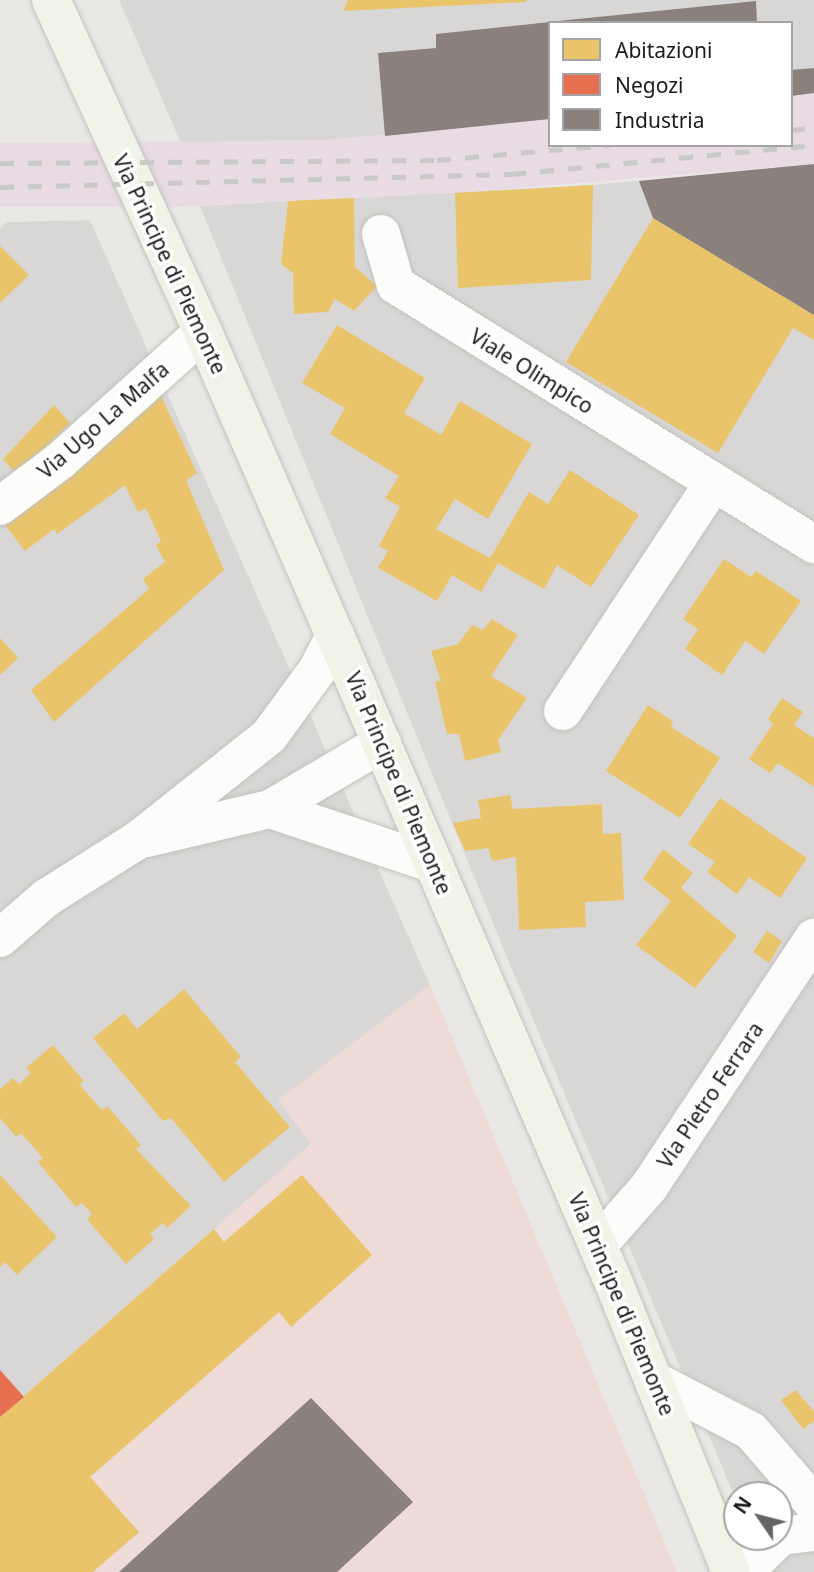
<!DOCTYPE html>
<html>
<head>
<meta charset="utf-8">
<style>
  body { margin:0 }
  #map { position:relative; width:814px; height:1572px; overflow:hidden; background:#eae8e4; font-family:"Noto Sans",sans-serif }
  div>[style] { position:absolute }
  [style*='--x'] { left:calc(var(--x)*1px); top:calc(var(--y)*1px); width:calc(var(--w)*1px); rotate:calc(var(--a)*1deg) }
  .residential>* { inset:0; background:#d9d7d5 }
  .commercial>* { inset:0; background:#eedad7 }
  .industrial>* { inset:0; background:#e9dbe3 }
  .homes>* { inset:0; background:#e9c46a }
  .shops>* { inset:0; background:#e76f51 }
  .industry>* { inset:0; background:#8a817c }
  .roads { filter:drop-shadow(0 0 2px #c2c2c0) drop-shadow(0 0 2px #c2c2c0) }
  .street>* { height:38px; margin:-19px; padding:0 19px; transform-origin:19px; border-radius:19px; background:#fcfcfb }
  .secondary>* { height:38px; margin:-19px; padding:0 19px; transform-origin:19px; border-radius:19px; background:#f2f3e8 }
  .rail>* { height:5px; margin-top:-2.5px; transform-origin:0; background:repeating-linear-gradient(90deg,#c9c9c8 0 14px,transparent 0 28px) }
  span { translate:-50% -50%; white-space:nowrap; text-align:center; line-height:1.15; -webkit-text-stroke:7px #fff; paint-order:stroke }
  .street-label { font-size:21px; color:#1b1b1b }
  .legend { position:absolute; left:548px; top:21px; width:245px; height:126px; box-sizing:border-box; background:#fff; border:2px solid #a4a4a4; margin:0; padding:9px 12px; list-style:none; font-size:21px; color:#1b1b1b }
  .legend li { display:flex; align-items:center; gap:14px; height:35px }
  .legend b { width:35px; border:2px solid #a4a4a4 }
  .north { position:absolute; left:723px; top:1481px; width:70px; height:70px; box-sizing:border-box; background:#fff; border:2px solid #a4a4a4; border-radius:50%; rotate:305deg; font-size:19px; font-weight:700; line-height:28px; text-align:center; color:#1b1b1b }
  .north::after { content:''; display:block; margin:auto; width:24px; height:32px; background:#636361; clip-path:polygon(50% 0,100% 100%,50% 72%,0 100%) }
</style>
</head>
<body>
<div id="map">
  <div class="residential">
    <div style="clip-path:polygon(119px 0,814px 0,814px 93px,791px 96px,791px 23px,550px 23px,550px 119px,328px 140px,181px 143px)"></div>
    <div style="clip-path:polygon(814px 164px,814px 1572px,767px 1572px,752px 1537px,779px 1537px,779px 1495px,737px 1495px,737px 1502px,513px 972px,200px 206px,593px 185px)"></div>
    <div style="clip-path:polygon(90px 220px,430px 985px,279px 1100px,311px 1144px,0 1417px,0 229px,6px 222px)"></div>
  </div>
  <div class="commercial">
    <div style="clip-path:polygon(430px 985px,677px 1572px,0 1572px,0 1417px,311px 1144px,278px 1100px)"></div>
  </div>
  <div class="industrial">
    <div style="clip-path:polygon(814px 93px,814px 164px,455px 193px,168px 207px,0 207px,0 143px,328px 140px,550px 119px,550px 145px,791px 145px,791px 96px)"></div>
  </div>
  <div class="homes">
    <div style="clip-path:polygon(348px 0,526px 0,526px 2px,343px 11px)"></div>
    <div style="clip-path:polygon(593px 185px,591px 280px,458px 288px,455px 193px)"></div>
    <div style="clip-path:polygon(354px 198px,355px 267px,377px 286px,354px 311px,335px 299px,328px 312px,294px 314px,293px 273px,281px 264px,288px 201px)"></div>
    <div style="clip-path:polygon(653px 218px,814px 315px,814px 340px,793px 328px,718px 453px,566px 362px)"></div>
    <div style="clip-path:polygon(0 246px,29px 275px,0 303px)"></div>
    <div style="clip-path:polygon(337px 325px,425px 378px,404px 413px,441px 435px,460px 401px,532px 444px,488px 519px,455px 499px,436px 529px,490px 558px,529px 492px,548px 504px,570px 470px,639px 515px,591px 587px,557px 565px,544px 589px,498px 563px,481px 592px,452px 575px,437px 601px,378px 568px,388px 551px,379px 546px,400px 507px,385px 498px,399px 476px,330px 434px,345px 408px,302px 383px)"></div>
    <div style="clip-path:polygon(160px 394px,197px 473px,186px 480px,224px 570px,54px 722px,31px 690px,149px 589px,143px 579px,165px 562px,156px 545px,161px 541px,146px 508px,138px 512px,125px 485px,57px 534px,54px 529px,25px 551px,5px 525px)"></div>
    <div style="clip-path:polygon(54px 405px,70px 423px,17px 475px,3px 459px)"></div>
    <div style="clip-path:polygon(724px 559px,751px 577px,756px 571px,801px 601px,764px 654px,745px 641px,722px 675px,685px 649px,698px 629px,683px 619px)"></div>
    <div style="clip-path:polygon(492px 619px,518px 635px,491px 676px,527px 698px,498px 740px,501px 752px,465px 761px,459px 734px,447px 734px,435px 682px,441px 681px,431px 651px,458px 644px,472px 625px,483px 630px)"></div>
    <div style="clip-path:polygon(0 638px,18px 658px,0 675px)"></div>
    <div style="clip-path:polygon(782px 698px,803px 712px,794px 725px,814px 738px,814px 787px,778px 763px,770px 773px,749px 759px,773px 724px,768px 719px)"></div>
    <div style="clip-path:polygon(648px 705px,673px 721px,671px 727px,720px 758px,680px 818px,606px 771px)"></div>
    <div style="clip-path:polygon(510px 795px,513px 809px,602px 804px,603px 834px,621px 833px,624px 900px,585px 902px,586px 927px,519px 930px,516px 857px,492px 861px,488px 848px,465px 851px,453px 823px,481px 818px,478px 800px)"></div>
    <div style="clip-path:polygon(720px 798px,807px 858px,780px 898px,749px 877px,737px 894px,707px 872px,715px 862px,688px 844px)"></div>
    <div style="clip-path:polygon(663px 849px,693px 873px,681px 888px,737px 936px,695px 988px,636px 945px,671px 901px,643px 879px)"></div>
    <div style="clip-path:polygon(767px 931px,782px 941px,769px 963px,753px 952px)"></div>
    <div style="clip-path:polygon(184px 989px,241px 1057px,235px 1062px,290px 1127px,224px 1182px,171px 1118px,163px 1121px,93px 1038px,124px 1013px,137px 1029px)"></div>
    <div style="clip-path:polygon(53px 1045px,84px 1081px,79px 1084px,102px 1110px,107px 1106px,141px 1145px,136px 1149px,191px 1206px,167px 1228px,163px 1223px,150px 1234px,154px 1239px,126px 1264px,87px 1219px,92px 1214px,82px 1203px,76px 1207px,38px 1162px,43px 1158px,21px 1133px,16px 1137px,0 1118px,0 1089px,13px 1078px,19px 1084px,31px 1073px,26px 1068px)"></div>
    <div style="clip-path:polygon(0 1175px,57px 1237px,17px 1275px,5px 1262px,0 1267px)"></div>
    <div style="clip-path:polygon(302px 1175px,372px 1255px,291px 1327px,279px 1312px,90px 1477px,139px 1532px,93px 1572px,0 1572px,0 1417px,214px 1229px,224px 1242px)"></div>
    <div style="clip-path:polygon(796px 1390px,814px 1412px,814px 1421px,803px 1429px,781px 1400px)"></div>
  </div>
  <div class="shops">
    <div style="clip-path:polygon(0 1370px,24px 1397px,0 1417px)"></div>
  </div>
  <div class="industry">
    <div style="clip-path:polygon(756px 1px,757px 23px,558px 23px,558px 21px)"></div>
    <div style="clip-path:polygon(550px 22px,550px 119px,385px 136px,378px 53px,436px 48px,436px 34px)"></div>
    <div style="clip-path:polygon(814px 68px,814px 93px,791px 96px,791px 70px)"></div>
    <div style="clip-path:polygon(814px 164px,814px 315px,653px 218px,639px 181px)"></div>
    <div style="clip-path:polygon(311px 1398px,413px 1502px,337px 1572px,119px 1572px)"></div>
  </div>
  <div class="roads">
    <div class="street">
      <div style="--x:381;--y:234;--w:53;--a:73.6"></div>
      <div style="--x:396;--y:285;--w:492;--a:31.8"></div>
      <div style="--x:0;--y:506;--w:76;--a:-37"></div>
      <div style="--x:61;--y:460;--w:191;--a:-42"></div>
      <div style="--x:563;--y:711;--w:271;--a:-56.6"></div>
      <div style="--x:270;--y:809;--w:173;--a:18.5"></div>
      <div style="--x:147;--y:838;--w:126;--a:-13.3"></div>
      <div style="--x:270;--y:809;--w:130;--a:-30.5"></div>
      <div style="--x:0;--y:938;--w:61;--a:-41"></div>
      <div style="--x:46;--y:898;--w:109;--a:-32.2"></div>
      <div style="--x:138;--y:840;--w:167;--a:-38.4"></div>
      <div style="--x:269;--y:736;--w:83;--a:-53.8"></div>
      <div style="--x:318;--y:669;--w:38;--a:-63"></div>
      <div style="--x:598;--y:1245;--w:77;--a:-48.7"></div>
      <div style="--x:649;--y:1187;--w:299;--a:-56.5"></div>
      <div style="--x:655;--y:1381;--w:108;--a:27.5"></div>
      <div style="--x:751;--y:1431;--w:96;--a:49.2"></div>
      <div style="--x:744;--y:1572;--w:52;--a:-44.2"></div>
      <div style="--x:781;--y:1536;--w:33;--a:-7"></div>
    </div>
    <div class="secondary">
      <div style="--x:51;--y:0;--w:365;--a:65.4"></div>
      <div style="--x:203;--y:332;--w:331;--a:66.5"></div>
      <div style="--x:335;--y:635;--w:703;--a:66.72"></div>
      <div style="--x:613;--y:1281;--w:314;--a:67.9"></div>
    </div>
  </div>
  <div class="rail">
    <div style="--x:791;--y:130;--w:23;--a:-7"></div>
    <div style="--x:0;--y:163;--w:437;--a:-0.4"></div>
    <div style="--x:437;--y:160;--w:173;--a:-5"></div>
    <div style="--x:0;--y:187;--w:512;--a:-1.45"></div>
    <div style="--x:512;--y:174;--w:303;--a:-5.5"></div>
  </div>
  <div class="street-label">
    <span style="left:170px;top:264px;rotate:65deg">Via Principe di Piemonte</span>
    <span style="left:532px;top:371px;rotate:32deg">Viale Olimpico</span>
    <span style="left:103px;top:420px;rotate:-41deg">Via Ugo La Malfa</span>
    <span style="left:399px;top:783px;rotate:67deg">Via Principe di Piemonte</span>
    <span style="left:710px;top:1095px;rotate:-56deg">Via Pietro Ferrara</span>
    <span style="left:622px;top:1304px;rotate:67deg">Via Principe di Piemonte</span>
  </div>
  <ul class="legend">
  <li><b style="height:19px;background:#e9c46a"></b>Abitazioni</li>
  <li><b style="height:19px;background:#e76f51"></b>Negozi</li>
  <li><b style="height:19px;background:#8a817c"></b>Industria</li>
  </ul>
  <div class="north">N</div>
</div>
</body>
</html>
